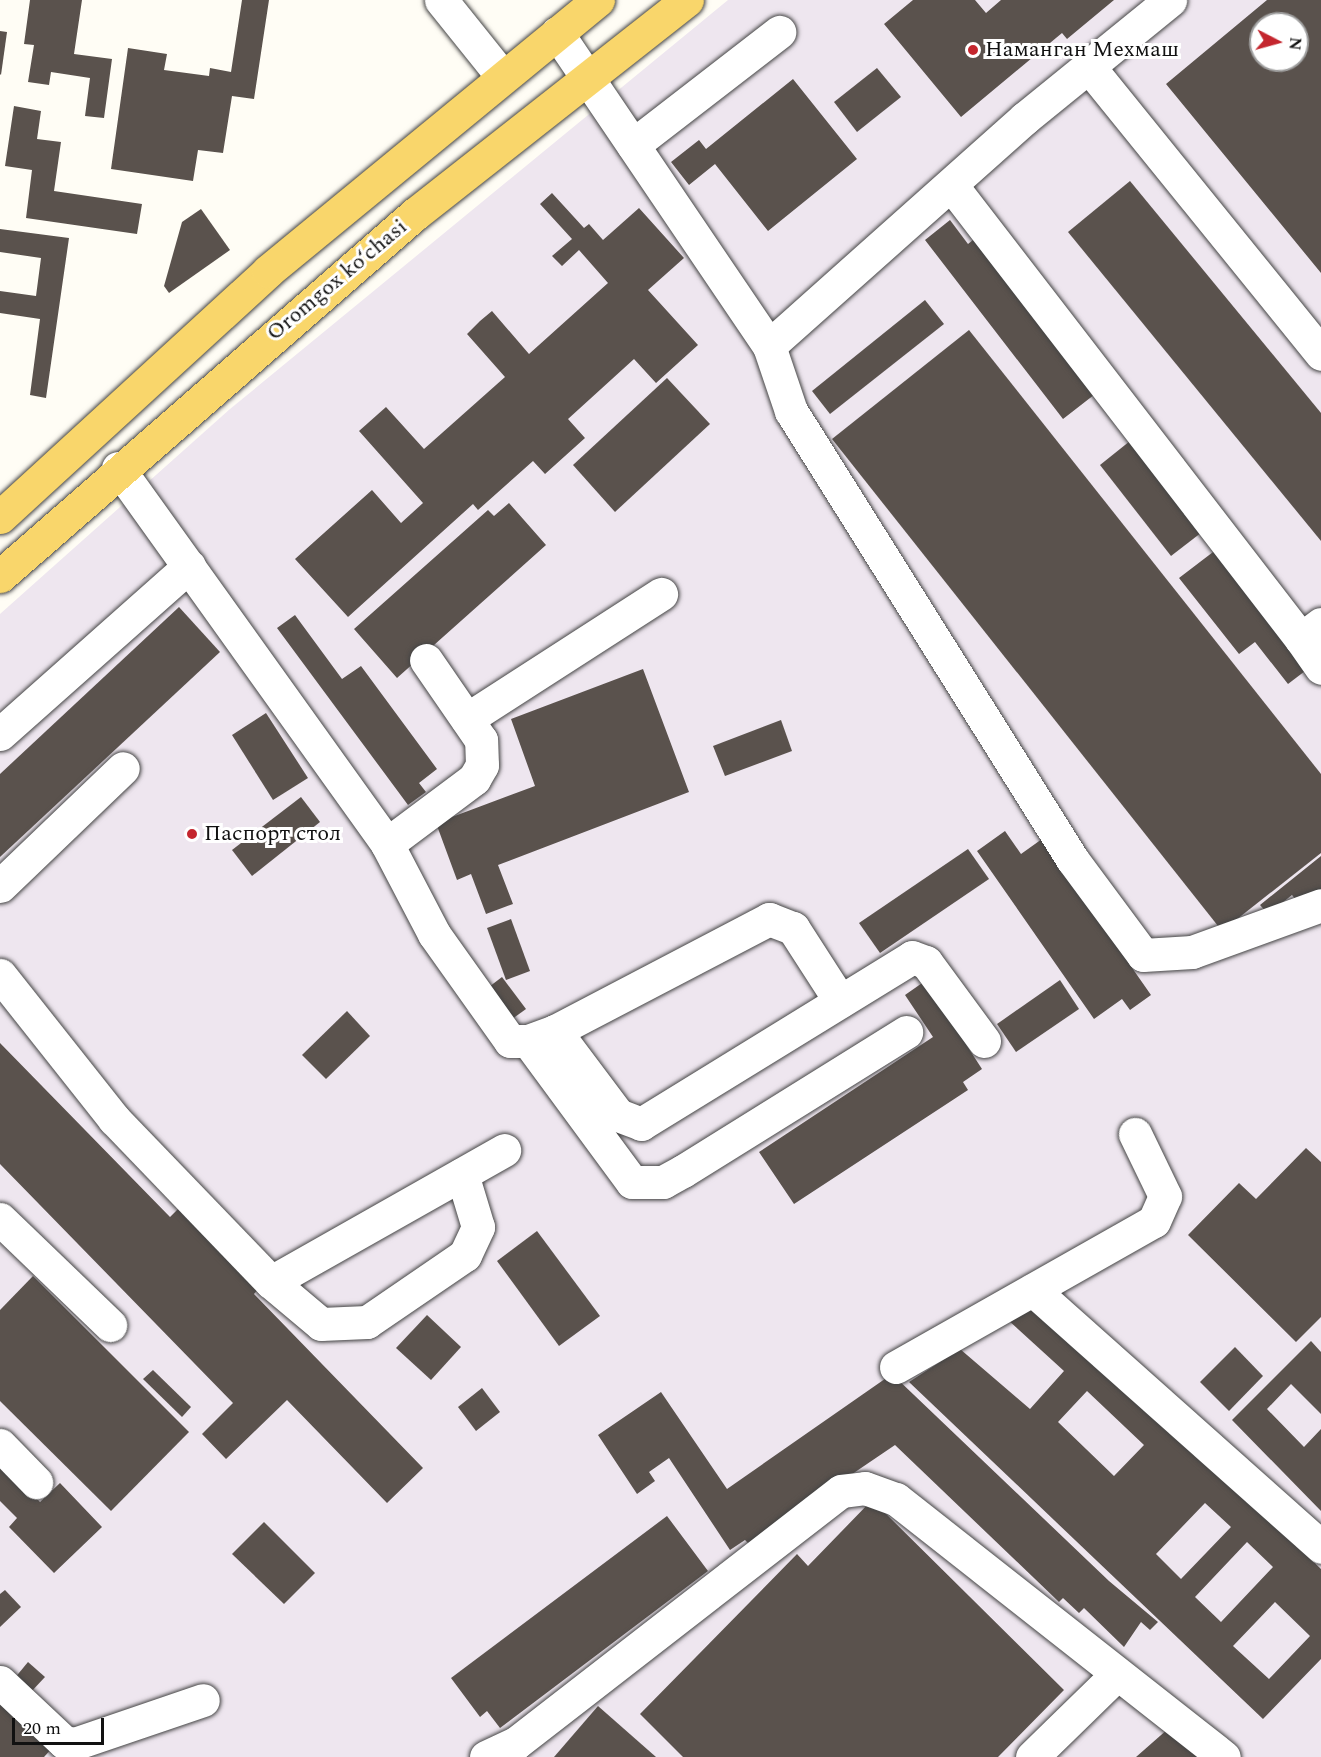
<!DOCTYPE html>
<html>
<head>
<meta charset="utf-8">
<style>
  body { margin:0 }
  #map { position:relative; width:1321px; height:1757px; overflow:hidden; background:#fffdf5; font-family:Spectral,serif }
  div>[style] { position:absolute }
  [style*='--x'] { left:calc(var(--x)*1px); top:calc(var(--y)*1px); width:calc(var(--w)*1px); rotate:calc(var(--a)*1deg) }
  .industrial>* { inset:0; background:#eee6ef }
  .building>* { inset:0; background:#5a524d }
  .roads { filter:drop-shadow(0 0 2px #444) drop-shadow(0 0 2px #444) }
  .minor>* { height:33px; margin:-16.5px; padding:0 16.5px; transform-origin:16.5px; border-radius:16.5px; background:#fff }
  .major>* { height:33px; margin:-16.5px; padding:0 16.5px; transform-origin:16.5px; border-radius:16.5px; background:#f9d66b }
  .dots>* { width:16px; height:16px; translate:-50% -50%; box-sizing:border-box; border:3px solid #fff; border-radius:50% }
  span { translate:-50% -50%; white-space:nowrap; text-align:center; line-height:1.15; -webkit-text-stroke:6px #fff; paint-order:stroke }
  .poi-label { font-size:22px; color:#111 }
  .left { translate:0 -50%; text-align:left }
  .street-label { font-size:22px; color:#111 }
  .north { position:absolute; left:1249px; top:12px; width:60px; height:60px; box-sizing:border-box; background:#fff; border:2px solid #a0a0a0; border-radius:50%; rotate:96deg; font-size:16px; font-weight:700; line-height:24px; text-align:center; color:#111 }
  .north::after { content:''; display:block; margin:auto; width:21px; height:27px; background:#c4262e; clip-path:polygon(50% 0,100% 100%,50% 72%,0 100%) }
  .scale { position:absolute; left:12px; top:1718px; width:92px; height:27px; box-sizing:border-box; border:3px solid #111; border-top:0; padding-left:8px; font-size:18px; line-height:21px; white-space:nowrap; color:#111; -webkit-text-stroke:4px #fff; paint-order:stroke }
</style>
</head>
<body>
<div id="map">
  <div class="industrial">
    <div style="clip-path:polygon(evenodd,728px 0,1321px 0,1321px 1757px,0 1757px,0 614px,230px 409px,728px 0,1261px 24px,1297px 24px,1297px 60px,1261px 60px,1261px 24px)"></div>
  </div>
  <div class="building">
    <div style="clip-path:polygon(30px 0,82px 0,74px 54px,112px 59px,104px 118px,85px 116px,90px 78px,51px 72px,49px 85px,28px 82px,34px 45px,24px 44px)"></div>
    <div style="clip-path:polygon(242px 0,269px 0,254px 99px,232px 96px,223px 153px,198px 150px,193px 181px,111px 169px,128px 48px,167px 54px,164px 70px,209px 76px,210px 68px,231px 72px)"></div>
    <div style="clip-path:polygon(913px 0,975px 0,986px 13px,1001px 0,1114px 0,1067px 39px,1062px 33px,961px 117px,884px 24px)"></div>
    <div style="clip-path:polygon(evenodd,1267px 0,1321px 0,1321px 273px,1166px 84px,1267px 0,1261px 24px,1297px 24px,1297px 60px,1261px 60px,1261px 24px)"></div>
    <div style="clip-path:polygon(0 31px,7px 32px,1px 75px,0 74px)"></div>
    <div style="clip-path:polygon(877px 68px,901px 97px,857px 132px,834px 102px)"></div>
    <div style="clip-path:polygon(793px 79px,857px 159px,768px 231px,715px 164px,689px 185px,671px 162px,699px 140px,706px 149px)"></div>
    <div style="clip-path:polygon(14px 106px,41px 111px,37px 139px,61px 142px,54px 191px,142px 204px,137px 234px,26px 218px,32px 170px,5px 166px)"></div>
    <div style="clip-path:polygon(1130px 181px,1321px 413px,1321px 541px,1068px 232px)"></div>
    <div style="clip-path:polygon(552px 193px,584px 228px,589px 224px,603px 240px,639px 208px,684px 258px,648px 290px,698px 345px,656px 383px,634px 359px,568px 419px,585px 438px,545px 474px,533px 461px,478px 510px,473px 504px,348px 617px,295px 559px,372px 490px,401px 523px,423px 503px,359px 431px,386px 407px,424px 449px,505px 377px,467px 334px,480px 321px,492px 311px,529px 354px,608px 283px,579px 250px,562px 266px,552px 256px,572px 239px,540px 204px)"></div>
    <div style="clip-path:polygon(201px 209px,230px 250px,169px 293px,164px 286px,182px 222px)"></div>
    <div style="clip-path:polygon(950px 220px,968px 244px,978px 236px,1099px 391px,1063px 419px,925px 240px)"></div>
    <div style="clip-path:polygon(0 229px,69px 238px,46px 398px,30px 395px,40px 319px,0 313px,0 291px,36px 296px,41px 258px,0 252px)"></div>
    <div style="clip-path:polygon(925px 300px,944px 324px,830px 414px,812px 391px)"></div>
    <div style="clip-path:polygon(969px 330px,1321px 774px,1321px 853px,1222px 931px,832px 439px)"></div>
    <div style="clip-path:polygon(667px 378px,710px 424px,615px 512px,573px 465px)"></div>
    <div style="clip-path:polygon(1135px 437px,1206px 529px,1171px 556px,1100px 465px)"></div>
    <div style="clip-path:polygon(509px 503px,546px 545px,397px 678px,354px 629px,488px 510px,494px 516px)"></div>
    <div style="clip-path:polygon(1217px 549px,1309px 668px,1288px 684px,1255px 642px,1239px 654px,1179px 578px)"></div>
    <div style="clip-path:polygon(179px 607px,220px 652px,0 857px,0 774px)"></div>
    <div style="clip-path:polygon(295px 615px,342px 679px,361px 666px,437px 769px,419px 783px,426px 792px,408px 805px,277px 628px)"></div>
    <div style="clip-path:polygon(643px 669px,689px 792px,498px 865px,513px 904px,486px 914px,471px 874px,457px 880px,436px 823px,535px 786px,511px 719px)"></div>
    <div style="clip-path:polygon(266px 713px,308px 778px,273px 800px,232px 735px)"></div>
    <div style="clip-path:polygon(781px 720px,792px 751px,725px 776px,713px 746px)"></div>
    <div style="clip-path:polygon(301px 797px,320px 822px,252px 876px,232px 850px)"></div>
    <div style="clip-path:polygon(1005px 831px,1021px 854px,1042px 839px,1151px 995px,1130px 1010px,1122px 999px,1094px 1019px,977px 851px)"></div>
    <div style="clip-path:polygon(968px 849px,989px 879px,880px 953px,859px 923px)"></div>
    <div style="clip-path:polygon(1321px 856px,1321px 890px,1301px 906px,1292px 895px,1268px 914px,1260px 905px)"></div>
    <div style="clip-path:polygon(511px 919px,530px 971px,506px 980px,487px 928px)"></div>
    <div style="clip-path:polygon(502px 977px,526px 1009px,508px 1022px,485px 990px)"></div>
    <div style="clip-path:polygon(1060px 980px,1079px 1009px,1016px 1052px,997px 1024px)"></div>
    <div style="clip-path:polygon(925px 981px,982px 1069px,963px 1082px,968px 1090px,794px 1204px,759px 1152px,933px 1037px,905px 995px)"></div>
    <div style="clip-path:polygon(347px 1011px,370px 1036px,326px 1079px,302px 1055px)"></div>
    <div style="clip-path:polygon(0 1043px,170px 1217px,180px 1207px,259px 1288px,254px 1294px,423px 1468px,387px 1503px,287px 1400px,226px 1459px,202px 1434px,233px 1403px,0 1164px)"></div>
    <div style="clip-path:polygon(1306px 1148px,1321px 1162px,1321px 1317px,1296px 1342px,1188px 1235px,1239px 1183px,1256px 1199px)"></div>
    <div style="clip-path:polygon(537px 1231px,600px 1316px,559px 1346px,497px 1261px)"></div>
    <div style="clip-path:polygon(33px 1276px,189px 1432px,111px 1511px,0 1401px,0 1310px)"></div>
    <div style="clip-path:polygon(evenodd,1040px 1300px,1321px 1569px,1321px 1659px,1263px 1719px,909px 1382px,960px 1349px,1030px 1409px,1064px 1371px,1008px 1320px,1040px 1300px,1087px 1391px,1144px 1445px,1114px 1476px,1058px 1422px,1087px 1391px,1040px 1300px,1205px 1503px,1231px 1527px,1181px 1579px,1156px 1554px,1205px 1503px,1040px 1300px,1247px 1542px,1273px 1567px,1221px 1622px,1195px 1597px,1247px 1542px,1040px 1300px,1275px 1602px,1310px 1636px,1269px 1679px,1233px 1646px,1275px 1602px)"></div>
    <div style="clip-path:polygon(427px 1315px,461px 1347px,431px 1380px,396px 1348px)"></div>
    <div style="clip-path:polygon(1311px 1341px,1321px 1352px,1321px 1414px,1291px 1384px,1267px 1409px,1304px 1447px,1321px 1429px,1321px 1511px,1232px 1420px)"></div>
    <div style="clip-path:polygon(1235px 1347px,1263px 1376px,1229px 1411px,1200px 1382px)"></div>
    <div style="clip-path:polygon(153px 1370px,191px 1407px,182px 1417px,143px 1379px)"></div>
    <div style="clip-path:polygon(892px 1374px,1109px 1581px,1158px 1622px,1150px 1630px,1141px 1622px,1124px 1647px,1084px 1608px,1079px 1613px,1063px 1598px,1059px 1602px,895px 1445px,749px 1544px,745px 1540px,730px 1550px,669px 1458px,649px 1472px,655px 1481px,637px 1494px,598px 1435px,661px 1392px,727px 1489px)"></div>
    <div style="clip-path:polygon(482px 1388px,500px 1412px,476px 1431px,458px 1407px)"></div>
    <div style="clip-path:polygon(0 1461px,40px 1502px,60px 1483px,102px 1527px,54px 1573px,9px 1527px,17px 1518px,0 1501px)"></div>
    <div style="clip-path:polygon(872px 1500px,1064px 1690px,998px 1757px,683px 1757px,640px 1714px,797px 1554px,808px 1566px)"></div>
    <div style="clip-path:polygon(667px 1516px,708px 1571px,500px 1728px,487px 1711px,480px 1717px,451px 1678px)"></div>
    <div style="clip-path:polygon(264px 1522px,315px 1573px,284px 1604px,232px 1554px)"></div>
    <div style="clip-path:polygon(5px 1590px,21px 1607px,0 1627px,0 1594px)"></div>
    <div style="clip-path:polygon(28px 1662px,45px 1677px,30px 1693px,14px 1679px)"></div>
    <div style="clip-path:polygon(0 1697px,54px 1746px,44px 1757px,0 1757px)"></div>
    <div style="clip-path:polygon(598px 1706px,656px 1757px,554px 1757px)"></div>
    <div style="clip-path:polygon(1177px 1721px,1216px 1757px,1136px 1757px,1144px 1750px)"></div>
  </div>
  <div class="roads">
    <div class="minor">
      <div style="--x:441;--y:0;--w:96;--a:51.3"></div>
      <div style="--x:557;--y:33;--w:378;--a:55.9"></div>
      <div style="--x:769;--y:346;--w:343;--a:-41.7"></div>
      <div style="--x:1025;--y:118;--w:187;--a:-39.1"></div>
      <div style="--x:1089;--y:67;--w:369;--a:51"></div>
      <div style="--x:633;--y:145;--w:185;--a:-37.7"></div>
      <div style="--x:952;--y:186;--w:572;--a:52.39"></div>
      <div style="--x:1301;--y:639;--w:25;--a:-37"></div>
      <div style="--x:769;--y:346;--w:69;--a:71.3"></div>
      <div style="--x:791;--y:411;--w:529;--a:57.9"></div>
      <div style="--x:1072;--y:859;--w:119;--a:53.5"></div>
      <div style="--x:1143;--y:955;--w:49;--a:-3.5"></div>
      <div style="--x:1192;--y:952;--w:137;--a:-20"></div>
      <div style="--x:118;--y:468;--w:462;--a:54.4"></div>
      <div style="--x:387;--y:844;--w:102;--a:62.4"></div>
      <div style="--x:434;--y:934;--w:131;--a:54.6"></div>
      <div style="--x:510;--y:1041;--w:18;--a:0"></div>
      <div style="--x:528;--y:1041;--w:175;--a:53.6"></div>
      <div style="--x:632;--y:1182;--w:31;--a:0"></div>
      <div style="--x:663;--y:1182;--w:23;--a:-29"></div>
      <div style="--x:683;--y:1171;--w:263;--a:-31.9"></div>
      <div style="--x:1301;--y:639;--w:35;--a:55"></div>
      <div style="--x:467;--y:719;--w:231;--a:-32.8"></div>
      <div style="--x:0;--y:734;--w:253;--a:-41.6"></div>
      <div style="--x:387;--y:844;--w:109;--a:-36.8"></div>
      <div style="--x:474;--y:779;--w:16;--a:-60"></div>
      <div style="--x:482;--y:765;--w:25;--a:-92"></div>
      <div style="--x:481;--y:740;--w:97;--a:-124.5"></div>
      <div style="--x:0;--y:886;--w:170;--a:-43.8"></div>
      <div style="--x:0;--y:975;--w:184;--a:51.6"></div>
      <div style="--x:114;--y:1119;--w:226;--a:46.1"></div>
      <div style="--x:271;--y:1282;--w:65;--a:40"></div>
      <div style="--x:321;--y:1324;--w:46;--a:-2.5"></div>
      <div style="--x:367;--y:1322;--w:119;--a:-34.4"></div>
      <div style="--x:465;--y:1255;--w:31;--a:-65"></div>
      <div style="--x:478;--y:1227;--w:55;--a:-106.8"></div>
      <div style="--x:555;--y:1031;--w:242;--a:-27.6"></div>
      <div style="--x:769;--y:919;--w:26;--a:21"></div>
      <div style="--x:793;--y:928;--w:87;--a:57.2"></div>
      <div style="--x:528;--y:1041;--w:29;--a:-20"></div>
      <div style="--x:555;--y:1031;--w:105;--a:53.1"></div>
      <div style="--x:618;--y:1115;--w:25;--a:21"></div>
      <div style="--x:641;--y:1124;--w:318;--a:-31.6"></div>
      <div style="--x:912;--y:957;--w:15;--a:20"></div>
      <div style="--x:926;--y:962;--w:98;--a:53.7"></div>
      <div style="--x:0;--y:1219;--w:153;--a:43.9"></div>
      <div style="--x:271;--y:1282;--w:268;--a:-29.5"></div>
      <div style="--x:1033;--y:1290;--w:386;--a:41.7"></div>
      <div style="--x:896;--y:1367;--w:296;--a:-29.5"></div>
      <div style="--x:1154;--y:1221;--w:27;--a:-66"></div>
      <div style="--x:1165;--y:1196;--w:69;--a:-115.8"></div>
      <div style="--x:0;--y:1445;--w:52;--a:45.8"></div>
      <div style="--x:0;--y:1682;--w:88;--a:43.2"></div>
      <div style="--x:64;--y:1742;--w:10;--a:11"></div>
      <div style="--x:74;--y:1744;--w:136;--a:-18.8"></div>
      <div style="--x:486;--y:1757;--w:33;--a:-25"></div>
      <div style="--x:516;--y:1743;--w:411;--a:-37.8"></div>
      <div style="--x:841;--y:1491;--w:24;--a:-7"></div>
      <div style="--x:865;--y:1488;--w:33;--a:20"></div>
      <div style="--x:896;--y:1499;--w:417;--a:38.2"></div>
      <div style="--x:1032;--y:1757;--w:116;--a:-44.3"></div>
    </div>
    <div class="major">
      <div style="--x:0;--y:517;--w:364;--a:-42.5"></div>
      <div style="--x:268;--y:271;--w:427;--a:-39.4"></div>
      <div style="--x:0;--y:576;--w:551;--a:-41.1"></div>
      <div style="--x:415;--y:214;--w:346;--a:-38.2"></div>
    </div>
  </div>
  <div class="dots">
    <div style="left:973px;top:50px;background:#c4262e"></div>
    <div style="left:192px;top:834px;background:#c4262e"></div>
  </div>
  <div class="poi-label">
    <span class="left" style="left:985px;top:50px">Наманган Мехмаш</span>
    <span class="left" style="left:204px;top:834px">Паспорт стол</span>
  </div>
  <div class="street-label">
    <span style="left:337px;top:280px;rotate:-40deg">Oromgox ko‘chasi</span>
  </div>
  <div class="north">N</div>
  <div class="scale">20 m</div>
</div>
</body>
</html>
